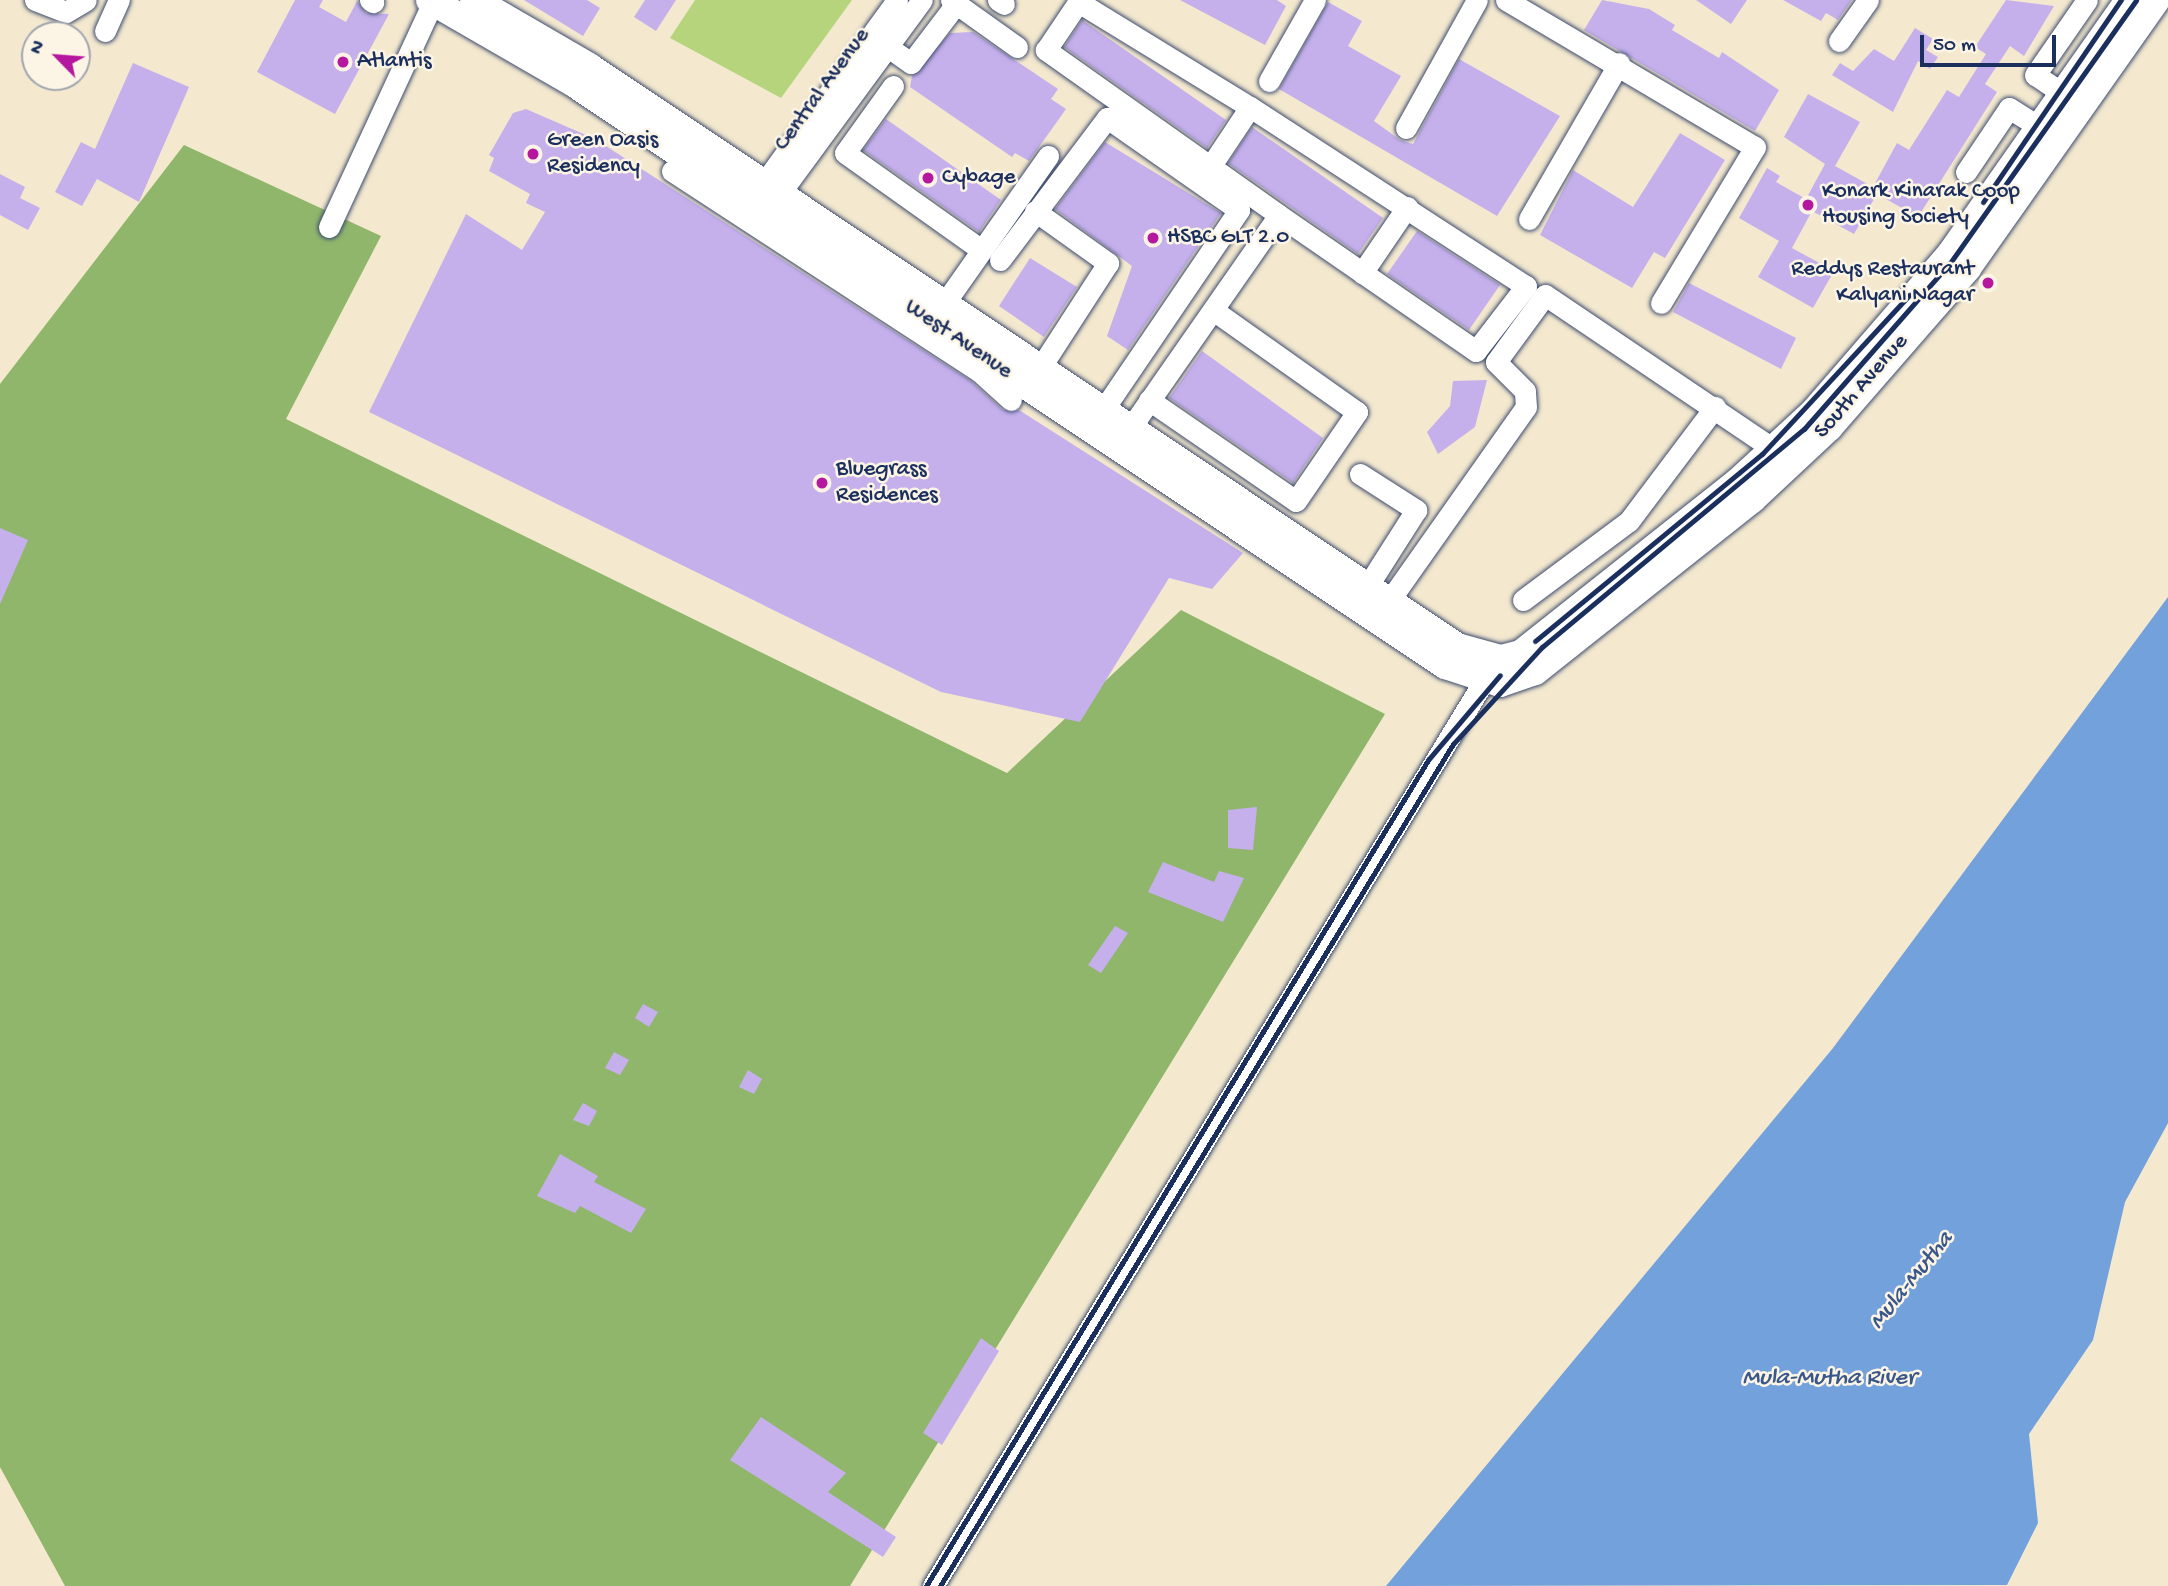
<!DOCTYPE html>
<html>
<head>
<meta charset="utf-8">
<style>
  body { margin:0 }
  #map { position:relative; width:2168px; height:1586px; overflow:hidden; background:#f4e9cf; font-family:"Gochi Hand",sans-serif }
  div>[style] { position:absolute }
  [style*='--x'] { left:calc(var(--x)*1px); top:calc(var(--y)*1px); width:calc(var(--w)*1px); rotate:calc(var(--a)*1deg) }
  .green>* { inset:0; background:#b5d47c }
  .forest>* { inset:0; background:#90b66c }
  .water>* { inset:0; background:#72a1db }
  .building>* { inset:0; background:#c5b0ec }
  .roads { filter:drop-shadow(0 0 2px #3c4b6f) drop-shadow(0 0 2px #3c4b6f) }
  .minor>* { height:21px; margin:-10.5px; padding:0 10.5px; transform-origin:10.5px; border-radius:10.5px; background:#fff }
  .major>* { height:28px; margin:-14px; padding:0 14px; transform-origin:14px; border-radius:14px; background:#fff }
  .rail>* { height:5px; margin:-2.5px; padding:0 2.5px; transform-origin:2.5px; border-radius:2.5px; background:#1b2f5e }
  .dots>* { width:19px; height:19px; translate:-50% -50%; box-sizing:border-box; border:4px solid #fcf5e5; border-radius:50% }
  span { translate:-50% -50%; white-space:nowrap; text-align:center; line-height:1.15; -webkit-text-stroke:5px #fcf5e5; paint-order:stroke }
  .poi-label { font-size:23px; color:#1b2f5e }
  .left { translate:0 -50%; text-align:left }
  .right { translate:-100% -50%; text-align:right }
  .street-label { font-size:23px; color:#1b2f5e }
  .water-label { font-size:24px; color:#39578a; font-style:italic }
  .north { position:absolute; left:21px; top:21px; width:70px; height:70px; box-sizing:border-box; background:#fcf5e5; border:2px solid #a2a6af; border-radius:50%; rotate:295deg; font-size:19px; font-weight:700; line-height:28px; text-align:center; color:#1b2f5e }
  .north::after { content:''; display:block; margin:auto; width:24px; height:32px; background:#b5179e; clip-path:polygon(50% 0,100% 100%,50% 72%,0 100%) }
  .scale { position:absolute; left:1920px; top:35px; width:136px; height:32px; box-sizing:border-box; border:4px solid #1b2f5e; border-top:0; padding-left:9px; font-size:21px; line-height:24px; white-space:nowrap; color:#1b2f5e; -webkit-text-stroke:5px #fcf5e5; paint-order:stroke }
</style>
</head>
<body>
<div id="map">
  <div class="green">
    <div style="clip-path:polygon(695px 0,852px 0,781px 98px,670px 38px)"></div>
  </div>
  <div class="forest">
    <div style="clip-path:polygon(184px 145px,381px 236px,286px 419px,1007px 773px,1181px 610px,1385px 714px,850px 1586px,65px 1586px,0 1467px,0 384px)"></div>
  </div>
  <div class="water">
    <div style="clip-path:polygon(2168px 597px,2168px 1123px,2125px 1202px,2093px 1340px,2029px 1434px,2038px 1523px,2007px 1585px,1386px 1586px,1833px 1048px)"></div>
  </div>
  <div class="building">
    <div style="clip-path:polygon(295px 0,323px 0,319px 7px,346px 22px,357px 1px,366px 13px,389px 14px,335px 114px,257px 72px)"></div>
    <div style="clip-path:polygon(524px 0,587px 0,600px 8px,583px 36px)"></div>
    <div style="clip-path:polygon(645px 0,676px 0,656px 31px,634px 17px)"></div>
    <div style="clip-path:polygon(1180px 0,1277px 0,1286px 6px,1265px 45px)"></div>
    <div style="clip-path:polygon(1602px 0,1649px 9px,1675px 25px,1672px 30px,1719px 58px,1722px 52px,1779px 90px,1755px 131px,1584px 30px)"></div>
    <div style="clip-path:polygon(1696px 0,1747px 0,1731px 24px)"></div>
    <div style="clip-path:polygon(1783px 0,1852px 0,1838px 20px,1826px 13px,1821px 21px)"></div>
    <div style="clip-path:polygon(2006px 0,2054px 6px,2024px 56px,2010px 46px,1985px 84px,1997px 92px,1918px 217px,1877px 194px,1854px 234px,1812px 211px,1792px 248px,1834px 271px,1813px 308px,1758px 277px,1779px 241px,1739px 218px,1767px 168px,1780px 176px,1776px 182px,1806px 199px,1825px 164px,1784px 137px,1808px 94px,1860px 122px,1835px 166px,1873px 187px,1897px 143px,1909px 150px,1947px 90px,1959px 97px,1986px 54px,1975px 47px)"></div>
    <div style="clip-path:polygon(1328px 2px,1362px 21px,1348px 46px,1401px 76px,1374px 121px,1400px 140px,1413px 144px,1459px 59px,1560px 116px,1497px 216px,1279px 89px)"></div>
    <div style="clip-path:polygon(1082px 20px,1226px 120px,1207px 148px,1064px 47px)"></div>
    <div style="clip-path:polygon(1915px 28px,1933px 39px,1926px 50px,1938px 57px,1930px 69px,1918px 61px,1893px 112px,1832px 75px,1840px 63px,1853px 71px,1874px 49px,1894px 61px)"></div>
    <div style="clip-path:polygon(973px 32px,1058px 89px,1051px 99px,1066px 109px,1029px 161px,1015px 153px,1012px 157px,910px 87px,912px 76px,950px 33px)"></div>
    <div style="clip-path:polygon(133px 63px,189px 87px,139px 202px,97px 179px,82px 206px,55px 192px,81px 142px,95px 149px)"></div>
    <div style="clip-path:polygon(526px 109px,595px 139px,971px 381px,1003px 410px,1019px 410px,1243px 553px,1212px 589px,1169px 578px,1080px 722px,941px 692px,369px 412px,466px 214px,522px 250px,545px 212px,526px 203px,530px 194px,489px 171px,494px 158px,489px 155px,513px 113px)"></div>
    <div style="clip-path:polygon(886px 119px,1001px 200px,979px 232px,863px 150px)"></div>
    <div style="clip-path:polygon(1252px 127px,1383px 218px,1358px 254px,1228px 163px)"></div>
    <div style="clip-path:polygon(1680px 133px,1725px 160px,1665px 258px,1654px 252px,1632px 288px,1540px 235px,1573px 170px,1633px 207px)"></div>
    <div style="clip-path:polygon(1105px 142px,1221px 213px,1128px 350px,1107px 336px,1132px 266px,1055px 209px)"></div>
    <div style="clip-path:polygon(0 174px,25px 187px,20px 198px,40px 208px,28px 230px,0 215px)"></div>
    <div style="clip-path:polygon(1417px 231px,1500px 285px,1469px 330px,1387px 274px)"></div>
    <div style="clip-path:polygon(1030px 258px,1077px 287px,1044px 337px,999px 306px)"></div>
    <div style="clip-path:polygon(1689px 283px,1796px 338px,1781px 369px,1673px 312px)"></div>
    <div style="clip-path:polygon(1202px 351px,1323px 438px,1293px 483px,1169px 398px)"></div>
    <div style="clip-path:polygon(1487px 380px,1475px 427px,1438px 454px,1427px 432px,1450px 406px,1453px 381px)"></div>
    <div style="clip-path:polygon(0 528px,28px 540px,0 604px)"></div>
    <div style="clip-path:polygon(1257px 807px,1253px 850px,1228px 848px,1228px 810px)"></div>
    <div style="clip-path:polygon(1163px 862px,1214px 882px,1219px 871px,1244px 878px,1223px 922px,1148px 892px)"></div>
    <div style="clip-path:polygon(1115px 926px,1128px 933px,1101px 973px,1088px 965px)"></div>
    <div style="clip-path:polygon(643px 1004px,658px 1012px,649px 1027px,635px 1018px)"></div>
    <div style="clip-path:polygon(614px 1052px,629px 1060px,620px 1075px,605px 1068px)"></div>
    <div style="clip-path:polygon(748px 1070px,762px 1079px,754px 1094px,739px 1087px)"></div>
    <div style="clip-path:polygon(583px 1103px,597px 1111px,589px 1126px,573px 1120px)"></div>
    <div style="clip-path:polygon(560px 1154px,598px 1176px,594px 1182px,646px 1209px,631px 1233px,580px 1206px,575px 1213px,537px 1196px)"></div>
    <div style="clip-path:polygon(981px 1338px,999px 1351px,942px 1445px,923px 1433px)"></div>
    <div style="clip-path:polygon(761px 1417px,846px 1473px,828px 1492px,896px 1537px,883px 1557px,730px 1460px)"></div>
  </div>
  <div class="roads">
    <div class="minor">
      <div style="--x:35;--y:0;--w:33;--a:21"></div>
      <div style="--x:66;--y:12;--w:23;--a:-31"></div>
      <div style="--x:370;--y:0;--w:4;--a:34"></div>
      <div style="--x:951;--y:0;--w:81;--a:35.5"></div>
      <div style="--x:998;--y:0;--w:7;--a:34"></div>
      <div style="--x:1506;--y:0;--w:289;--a:30.6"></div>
      <div style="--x:1755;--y:147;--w:182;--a:121.1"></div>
      <div style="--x:105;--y:31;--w:34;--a:-66"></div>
      <div style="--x:1839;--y:41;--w:50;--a:-54.7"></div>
      <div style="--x:888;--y:47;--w:28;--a:35"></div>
      <div style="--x:911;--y:63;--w:74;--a:-52.7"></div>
      <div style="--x:1269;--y:81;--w:93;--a:-60.4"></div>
      <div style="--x:893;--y:86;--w:82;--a:125.6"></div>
      <div style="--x:845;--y:153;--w:166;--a:35.4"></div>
      <div style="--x:2062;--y:93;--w:32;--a:-146"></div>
      <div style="--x:2035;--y:75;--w:91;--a:-55.3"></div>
      <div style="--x:1406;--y:128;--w:146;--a:-61"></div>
      <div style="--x:1210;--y:167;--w:72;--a:-56.3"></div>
      <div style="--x:1250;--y:107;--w:329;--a:33"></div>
      <div style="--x:1526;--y:286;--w:82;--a:127.6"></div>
      <div style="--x:1476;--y:351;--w:239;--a:-145.4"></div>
      <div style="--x:672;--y:171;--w:366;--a:33.1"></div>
      <div style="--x:979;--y:371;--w:43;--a:42.2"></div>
      <div style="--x:1966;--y:172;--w:77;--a:-56.1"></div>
      <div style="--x:2009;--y:108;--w:36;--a:32"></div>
      <div style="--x:756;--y:194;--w:240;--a:-54"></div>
      <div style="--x:772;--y:204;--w:253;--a:-53.7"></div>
      <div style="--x:1035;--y:211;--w:90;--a:35.5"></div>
      <div style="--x:1108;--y:263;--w:125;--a:122.9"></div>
      <div style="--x:1529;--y:219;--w:180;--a:-60"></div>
      <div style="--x:329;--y:227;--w:248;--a:-65.2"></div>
      <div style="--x:1000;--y:260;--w:178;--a:-53"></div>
      <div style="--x:1107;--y:118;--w:161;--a:34.9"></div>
      <div style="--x:1239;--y:210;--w:242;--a:124.2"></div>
      <div style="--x:1362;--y:273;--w:80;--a:-55.7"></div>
      <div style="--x:944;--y:304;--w:181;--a:-54.9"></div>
      <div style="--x:1149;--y:400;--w:178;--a:34.5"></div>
      <div style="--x:1296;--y:501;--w:108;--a:-55.6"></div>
      <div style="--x:1357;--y:412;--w:176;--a:-144.7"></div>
      <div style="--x:1122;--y:440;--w:274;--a:-55.1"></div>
      <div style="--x:1279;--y:215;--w:286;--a:-144.7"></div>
      <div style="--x:1046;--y:50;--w:55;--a:-56"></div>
      <div style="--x:1077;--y:4;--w:8;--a:14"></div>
      <div style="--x:1085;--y:6;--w:193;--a:31.5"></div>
      <div style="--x:1360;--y:474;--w:67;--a:32.7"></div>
      <div style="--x:1416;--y:510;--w:91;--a:122.5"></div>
      <div style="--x:1523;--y:600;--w:132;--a:-36.7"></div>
      <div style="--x:1629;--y:521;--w:143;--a:-53"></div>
      <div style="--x:1389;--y:601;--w:237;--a:-54.8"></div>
      <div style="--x:1526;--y:407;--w:16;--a:-94"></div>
      <div style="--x:1525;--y:391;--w:41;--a:-135"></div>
      <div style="--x:1496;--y:362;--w:83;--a:-53.8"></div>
      <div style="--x:1545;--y:295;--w:288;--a:34"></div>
      <div style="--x:933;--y:1586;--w:1060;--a:-58.67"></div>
    </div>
    <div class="major">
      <div style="--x:430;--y:0;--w:170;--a:30"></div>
      <div style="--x:577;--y:85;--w:1044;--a:33.75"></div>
      <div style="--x:1445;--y:665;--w:58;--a:18.1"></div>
      <div style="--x:1500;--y:683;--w:37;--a:-19"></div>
      <div style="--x:1535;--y:671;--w:277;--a:-38.4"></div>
      <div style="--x:1752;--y:499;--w:105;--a:-43.1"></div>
      <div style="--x:1829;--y:427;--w:211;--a:-49"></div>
      <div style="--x:1967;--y:268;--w:328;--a:-54.8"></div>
      <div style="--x:474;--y:0;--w:133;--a:30.2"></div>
      <div style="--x:589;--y:67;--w:1044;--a:33.75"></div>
      <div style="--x:1457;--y:647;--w:46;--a:15.3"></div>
      <div style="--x:1501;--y:659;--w:21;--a:-14"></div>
      <div style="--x:1521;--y:654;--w:277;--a:-38.4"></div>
      <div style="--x:1738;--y:482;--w:103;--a:-42.6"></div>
      <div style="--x:1814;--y:412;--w:208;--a:-49.1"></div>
      <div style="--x:1950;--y:255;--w:312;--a:-54.9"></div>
    </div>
  </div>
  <div class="rail">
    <div style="--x:1983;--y:202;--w:245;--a:-55.7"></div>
    <div style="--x:1535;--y:641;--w:294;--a:-39.5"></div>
    <div style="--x:1762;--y:454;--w:217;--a:-47.2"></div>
    <div style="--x:926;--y:1586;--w:967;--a:-58.71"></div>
    <div style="--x:1428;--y:760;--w:111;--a:-49.7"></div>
    <div style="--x:940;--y:1586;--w:986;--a:-58.65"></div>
    <div style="--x:1453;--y:744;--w:132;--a:-47.5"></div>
    <div style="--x:1542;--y:647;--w:341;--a:-39.8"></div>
    <div style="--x:1804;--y:429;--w:221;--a:-48.7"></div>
    <div style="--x:1950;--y:263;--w:322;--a:-54.7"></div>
  </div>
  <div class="dots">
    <div style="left:343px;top:62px;background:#b5179e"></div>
    <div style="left:533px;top:154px;background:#b5179e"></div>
    <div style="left:928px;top:178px;background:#b5179e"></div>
    <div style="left:1808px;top:205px;background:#b5179e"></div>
    <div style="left:1153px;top:238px;background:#b5179e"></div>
    <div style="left:1988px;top:283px;background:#b5179e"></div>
    <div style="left:822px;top:483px;background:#b5179e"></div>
  </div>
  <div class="poi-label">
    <span class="left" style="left:357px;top:62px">Atlantis</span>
    <span class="left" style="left:547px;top:154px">Green Oasis<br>Residency</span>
    <span class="left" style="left:942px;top:178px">Cybage</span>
    <span class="left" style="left:1822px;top:205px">Konark Kinarak Coop<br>Housing Society</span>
    <span class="left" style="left:1167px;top:238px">HSBC GLT 2.0</span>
    <span class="right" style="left:1974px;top:283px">Reddys Restaurant<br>Kalyani Nagar</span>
    <span class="left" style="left:836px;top:483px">Bluegrass<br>Residences</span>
  </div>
  <div class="street-label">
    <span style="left:823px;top:90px;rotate:-54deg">Central Avenue</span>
    <span style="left:958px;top:340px;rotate:34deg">West Avenue</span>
    <span style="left:1862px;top:387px;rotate:-49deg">South Avenue</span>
  </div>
  <div class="water-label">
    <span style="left:1912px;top:1281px;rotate:-51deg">Mula-Mutha</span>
    <span style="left:1829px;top:1379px">Mula-Mutha River</span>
  </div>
  <div class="north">N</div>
  <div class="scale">50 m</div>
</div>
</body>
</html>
